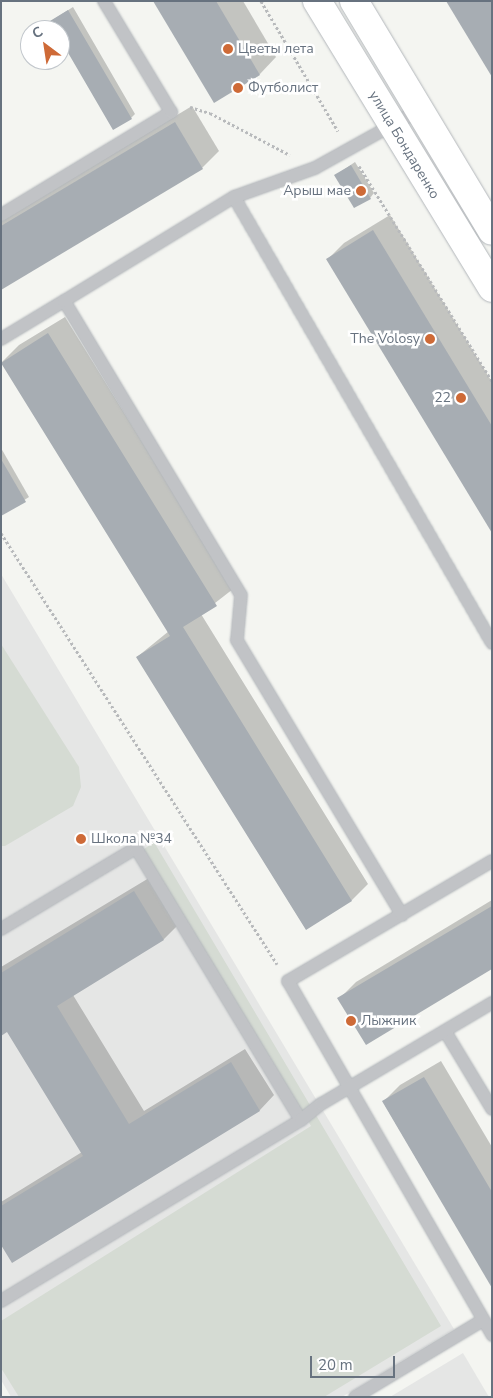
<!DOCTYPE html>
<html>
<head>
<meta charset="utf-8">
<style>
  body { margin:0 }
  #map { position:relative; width:493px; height:1398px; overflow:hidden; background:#f4f5f1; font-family:"Nunito Sans",sans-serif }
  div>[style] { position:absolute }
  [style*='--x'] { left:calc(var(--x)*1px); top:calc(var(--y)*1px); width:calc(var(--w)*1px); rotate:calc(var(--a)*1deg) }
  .built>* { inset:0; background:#e5e6e5 }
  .green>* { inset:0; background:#d5dbd3 }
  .shadow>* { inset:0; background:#0003 }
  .building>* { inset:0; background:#a7adb3 }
  .path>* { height:3px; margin-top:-1.5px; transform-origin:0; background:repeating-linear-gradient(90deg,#b8babc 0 2.5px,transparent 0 5px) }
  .roads { filter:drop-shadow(0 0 1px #b3b7bb) drop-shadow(0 0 1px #b3b7bb) }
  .lane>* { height:12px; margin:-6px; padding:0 6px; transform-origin:6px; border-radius:6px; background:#c1c3c6 }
  .secondary>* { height:28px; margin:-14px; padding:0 14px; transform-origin:14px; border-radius:14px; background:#fff }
  .dots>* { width:14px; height:14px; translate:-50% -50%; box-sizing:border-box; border:2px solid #fff; border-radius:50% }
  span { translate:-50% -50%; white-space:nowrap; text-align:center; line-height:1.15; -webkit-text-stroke:5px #fff; paint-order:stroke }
  .poi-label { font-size:14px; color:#67727f }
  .left { translate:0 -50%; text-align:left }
  .right { translate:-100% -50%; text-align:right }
  .street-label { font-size:14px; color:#67727f }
  .frame { position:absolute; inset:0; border:2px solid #67727f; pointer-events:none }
  .north { position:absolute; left:20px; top:20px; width:50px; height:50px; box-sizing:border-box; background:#fff; border:1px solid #c2c7cc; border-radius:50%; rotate:329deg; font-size:14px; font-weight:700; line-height:20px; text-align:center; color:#67727f }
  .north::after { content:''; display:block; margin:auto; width:18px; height:22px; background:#ce6a37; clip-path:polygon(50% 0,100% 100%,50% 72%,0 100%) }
  .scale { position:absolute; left:310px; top:1356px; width:85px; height:22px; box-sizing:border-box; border:2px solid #67727f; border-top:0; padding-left:6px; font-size:15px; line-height:18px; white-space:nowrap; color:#67727f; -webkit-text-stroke:4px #fff; paint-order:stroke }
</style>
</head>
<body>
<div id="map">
  <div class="built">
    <div style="clip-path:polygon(1px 574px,454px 1329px,342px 1397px,11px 1397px,1px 1380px)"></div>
    <div style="clip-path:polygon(463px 1353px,489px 1397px,390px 1397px)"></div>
  </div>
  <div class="green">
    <div style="clip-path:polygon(1px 644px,79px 767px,81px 787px,73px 806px,5px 846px,1px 846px)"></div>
    <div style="clip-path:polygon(154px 842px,441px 1326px,324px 1397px,19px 1397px,1px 1368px,1px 1321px,311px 1126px,140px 852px)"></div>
  </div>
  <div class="shadow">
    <div style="clip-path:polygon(154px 1px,243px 1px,276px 57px,260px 74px,214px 101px)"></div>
    <div style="clip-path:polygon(73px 7px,135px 114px,131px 118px,60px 36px,60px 30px,56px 30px,51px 21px)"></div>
    <div style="clip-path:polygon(192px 106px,219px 151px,202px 168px,1px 289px,1px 221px)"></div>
    <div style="clip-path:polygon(355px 162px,374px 193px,370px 198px,336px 175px)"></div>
    <div style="clip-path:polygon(390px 215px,492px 382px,492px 530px,328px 259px,344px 243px)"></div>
    <div style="clip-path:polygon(65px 317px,233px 589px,201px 614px,368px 884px,352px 900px,306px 929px,137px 657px,169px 631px,2px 362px,19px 345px)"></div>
    <div style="clip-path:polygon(1px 448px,29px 497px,1px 515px)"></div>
    <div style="clip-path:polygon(149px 878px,178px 925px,164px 939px,73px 995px,144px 1111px,245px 1049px,274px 1095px,260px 1110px,12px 1261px,1px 1243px,1px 1202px,82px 1152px,8px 1031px,1px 1034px,1px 967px)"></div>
    <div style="clip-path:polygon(492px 900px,492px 968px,339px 999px,356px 982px)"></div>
    <div style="clip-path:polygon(441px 1061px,492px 1147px,492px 1286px,383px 1102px,400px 1085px)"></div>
  </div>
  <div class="building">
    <div style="clip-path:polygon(153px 1px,216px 1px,260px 75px,214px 103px)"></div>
    <div style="clip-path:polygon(446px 1px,492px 1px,492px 77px)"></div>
    <div style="clip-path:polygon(68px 10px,132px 119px,113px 130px,60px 39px,60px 30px,55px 30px,50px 21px)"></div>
    <div style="clip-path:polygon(175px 122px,203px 169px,1px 290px,1px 226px)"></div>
    <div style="clip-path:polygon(351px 165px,371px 199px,354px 208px,334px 175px)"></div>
    <div style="clip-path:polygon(373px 230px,492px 426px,492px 533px,326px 259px)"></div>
    <div style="clip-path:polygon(48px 333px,217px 606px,183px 627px,352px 901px,306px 930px,136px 657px,170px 636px,1px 363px)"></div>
    <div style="clip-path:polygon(1px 459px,26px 502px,1px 516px)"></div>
    <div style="clip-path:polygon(134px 891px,164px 940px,57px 1006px,129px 1124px,231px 1062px,260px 1111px,12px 1263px,1px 1245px,1px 1206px,83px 1156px,7px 1032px,1px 1036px,1px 973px)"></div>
    <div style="clip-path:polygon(492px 906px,492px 969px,366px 1045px,337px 998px)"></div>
    <div style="clip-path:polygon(424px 1077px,492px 1192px,492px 1288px,382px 1101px)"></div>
  </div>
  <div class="path">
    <div style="--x:261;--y:1;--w:151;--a:59.4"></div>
    <div style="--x:190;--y:107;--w:21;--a:17"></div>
    <div style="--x:210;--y:113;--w:90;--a:27.7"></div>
    <div style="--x:359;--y:166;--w:253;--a:58.3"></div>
    <div style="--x:1;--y:533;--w:512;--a:57.37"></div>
  </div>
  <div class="roads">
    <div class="lane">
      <div style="--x:234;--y:197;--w:515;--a:59.95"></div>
      <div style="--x:1;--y:215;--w:199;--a:-31.2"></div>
      <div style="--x:171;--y:112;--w:130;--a:-121.1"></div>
      <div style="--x:1;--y:339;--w:74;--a:-31.1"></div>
      <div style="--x:492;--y:861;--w:237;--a:149.5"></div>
      <div style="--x:288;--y:981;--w:409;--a:60"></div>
      <div style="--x:402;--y:915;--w:321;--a:-121"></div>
      <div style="--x:237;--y:640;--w:45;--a:-84.9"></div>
      <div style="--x:241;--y:595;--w:343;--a:-121"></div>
      <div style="--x:64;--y:301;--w:199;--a:-31.5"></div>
      <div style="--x:234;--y:197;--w:86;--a:-19.7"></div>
      <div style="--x:315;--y:168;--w:119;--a:-29.1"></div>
      <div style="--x:1;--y:929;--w:157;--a:-31"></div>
      <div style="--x:136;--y:848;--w:318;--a:58.8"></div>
      <div style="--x:445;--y:1031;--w:91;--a:58.9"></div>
      <div style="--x:1;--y:1301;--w:350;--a:-31.1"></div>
      <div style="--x:301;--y:1120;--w:26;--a:-39"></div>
      <div style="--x:321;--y:1104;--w:199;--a:-30.6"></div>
      <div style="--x:355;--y:1397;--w:149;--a:-31"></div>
    </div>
    <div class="secondary">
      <div style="--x:317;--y:1;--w:336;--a:58.6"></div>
      <div style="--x:354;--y:1;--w:268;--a:59"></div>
    </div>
  </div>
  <div class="dots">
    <div style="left:228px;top:49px;background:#ce6a37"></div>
    <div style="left:238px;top:88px;background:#ce6a37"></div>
    <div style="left:361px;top:191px;background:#ce6a37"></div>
    <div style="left:430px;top:339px;background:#ce6a37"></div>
    <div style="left:461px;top:398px;background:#ce6a37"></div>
    <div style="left:81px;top:839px;background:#ce6a37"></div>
    <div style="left:351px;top:1021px;background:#ce6a37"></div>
  </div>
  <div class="poi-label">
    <span class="left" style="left:238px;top:49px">Цветы лета</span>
    <span class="left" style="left:248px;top:88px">Футболист</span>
    <span class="right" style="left:351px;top:191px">Арыш мае</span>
    <span class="right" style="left:420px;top:339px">The Volosy</span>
    <span class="right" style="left:451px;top:398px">22</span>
    <span class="left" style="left:91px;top:839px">Школа №34</span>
    <span class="left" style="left:361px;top:1021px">Лыжник</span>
  </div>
  <div class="street-label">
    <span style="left:404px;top:145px;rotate:59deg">улица Бондаренко</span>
  </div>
  <div class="frame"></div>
  <div class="north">С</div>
  <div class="scale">20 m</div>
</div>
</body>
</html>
